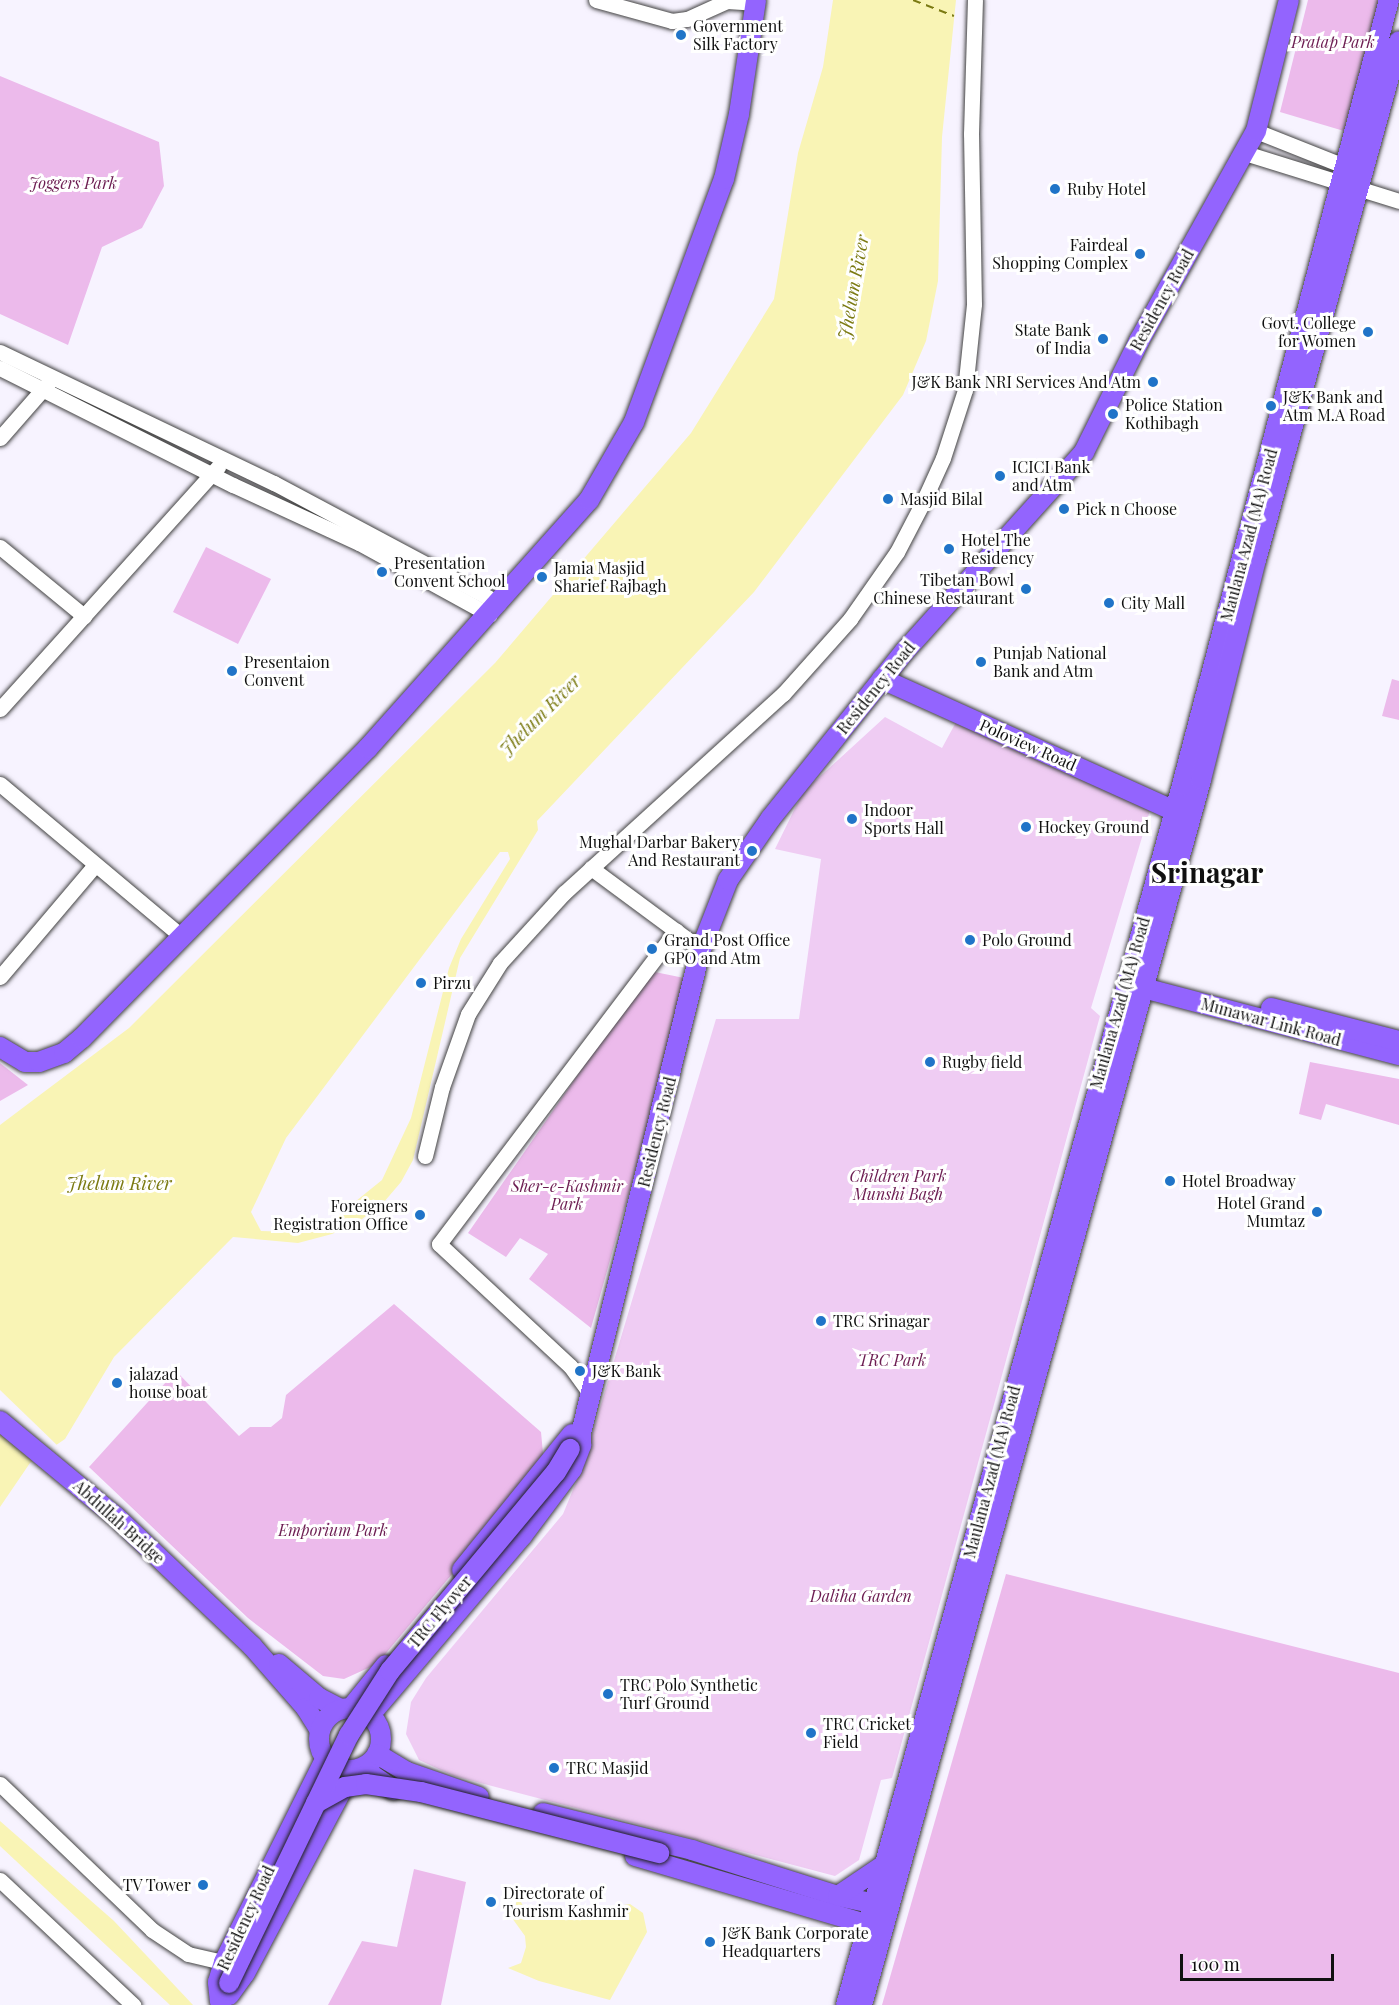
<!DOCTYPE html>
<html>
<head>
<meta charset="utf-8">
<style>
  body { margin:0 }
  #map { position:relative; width:1399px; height:2005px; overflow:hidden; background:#f7f3ff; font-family:"Playfair Display",serif }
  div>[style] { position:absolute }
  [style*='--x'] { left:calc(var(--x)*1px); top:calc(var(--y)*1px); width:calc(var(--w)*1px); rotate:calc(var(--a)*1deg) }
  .green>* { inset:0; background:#ecbaeb }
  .pitch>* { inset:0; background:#efccf3 }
  .water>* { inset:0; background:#f9f4b5 }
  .pier>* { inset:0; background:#f7f3ff }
  .ferry>* { height:1.5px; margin-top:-0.75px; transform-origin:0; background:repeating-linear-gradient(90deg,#7b7a12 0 8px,transparent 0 14px) }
  .roads { filter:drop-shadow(0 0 2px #434343) drop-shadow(0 0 2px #434343) }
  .minor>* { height:15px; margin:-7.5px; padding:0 7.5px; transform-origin:7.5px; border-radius:7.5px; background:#fff }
  .major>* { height:20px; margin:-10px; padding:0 10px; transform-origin:10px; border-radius:10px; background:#9364fe }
  .major>.ring { margin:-10px; padding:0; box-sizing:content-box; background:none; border:20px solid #9364fe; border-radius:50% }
  .bridges { filter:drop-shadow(0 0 2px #212121) drop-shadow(0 0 2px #212121) }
  .major-bridge>* { height:20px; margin:-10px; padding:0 10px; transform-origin:10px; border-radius:10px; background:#9364fe }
  .dots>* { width:16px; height:16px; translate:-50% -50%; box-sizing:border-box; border:3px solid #fff; border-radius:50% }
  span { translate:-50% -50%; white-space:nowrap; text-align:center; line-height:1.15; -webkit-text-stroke:6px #fff; paint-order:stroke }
  .poi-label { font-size:16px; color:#101010 }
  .left { translate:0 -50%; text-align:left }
  .right { translate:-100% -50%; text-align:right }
  .park-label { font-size:16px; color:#6c1c51; font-style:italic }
  .street-label { font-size:16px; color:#101010 }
  .water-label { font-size:18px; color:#7b7a12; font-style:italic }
  .town-label { font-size:28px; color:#101010; font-weight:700 }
  .scale { position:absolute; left:1180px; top:1954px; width:154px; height:27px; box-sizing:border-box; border:3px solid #101010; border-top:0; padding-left:8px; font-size:18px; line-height:21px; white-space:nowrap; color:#101010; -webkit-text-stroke:4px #fff; paint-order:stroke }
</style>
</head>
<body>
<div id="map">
  <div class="green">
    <div style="clip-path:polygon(1308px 0,1379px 0,1344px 131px,1280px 112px)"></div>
    <div style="clip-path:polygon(0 76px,159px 142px,164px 186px,142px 228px,102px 247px,68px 345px,0 314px)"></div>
    <div style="clip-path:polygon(206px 547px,271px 579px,238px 644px,173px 612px)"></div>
    <div style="clip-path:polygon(1392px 679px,1399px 681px,1399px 720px,1382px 716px)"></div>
    <div style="clip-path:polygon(650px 971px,689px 979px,591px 1328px,529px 1279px,548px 1254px,520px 1238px,506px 1257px,468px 1233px)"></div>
    <div style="clip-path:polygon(1310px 1062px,1399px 1079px,1399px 1125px,1326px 1104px,1321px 1120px,1299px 1114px)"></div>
    <div style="clip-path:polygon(0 1063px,28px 1085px,0 1101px)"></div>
    <div style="clip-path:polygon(394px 1304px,541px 1432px,544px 1464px,377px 1664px,344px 1679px,323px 1676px,248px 1618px,89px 1467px,176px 1371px,239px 1436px,250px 1427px,271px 1427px,282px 1418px,286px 1395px)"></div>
    <div style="clip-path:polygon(1006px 1574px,1399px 1673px,1399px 2005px,882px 2005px)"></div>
    <div style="clip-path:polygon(414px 1869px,466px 1882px,441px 2005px,328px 2005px,362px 1941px,397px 1947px)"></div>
  </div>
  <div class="pitch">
    <div style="clip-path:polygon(961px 713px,1154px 797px,1091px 1008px,1100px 1016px,892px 1778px,881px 1780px,859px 1860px,835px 1876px,454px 1776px,419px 1760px,406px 1734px,411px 1702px,426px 1678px,563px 1514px,582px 1468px,716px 1019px,799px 1019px,821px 859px,775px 849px,803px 792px,885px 717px,942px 748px)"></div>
  </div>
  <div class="water">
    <div style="clip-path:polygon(evenodd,833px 0,956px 0,942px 137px,938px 281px,926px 341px,903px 395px,754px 592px,537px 821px,538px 830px,460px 958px,413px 1160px,401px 1182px,384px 1202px,357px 1223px,332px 1234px,298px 1243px,233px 1237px,114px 1357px,65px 1439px,30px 1463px,0 1507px,0 1125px,129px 1028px,495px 663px,691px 433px,774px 299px,798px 153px,823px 67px,833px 0,500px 852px,508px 852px,510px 859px,461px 939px,449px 968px,411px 1118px,382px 1180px,330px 1222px,294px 1232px,261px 1231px,251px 1212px,286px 1138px,500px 852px)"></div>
    <div style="clip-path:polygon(0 1821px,114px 1921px,193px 2005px,170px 2005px,0 1846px)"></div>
    <div style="clip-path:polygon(518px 1896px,525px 1910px,589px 1920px,604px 1908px,630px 1904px,643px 1913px,647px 1932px,610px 2000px,539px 1981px,508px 1968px,521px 1963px,526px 1947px,525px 1936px,512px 1918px)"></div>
  </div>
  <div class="pier">
    <div style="clip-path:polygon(0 1390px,59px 1447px,41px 1459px,0 1420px)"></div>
  </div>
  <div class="ferry">
    <div style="--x:913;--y:0;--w:44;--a:21.3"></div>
  </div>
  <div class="roads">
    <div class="minor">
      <div style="--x:596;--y:0;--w:79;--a:15.4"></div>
      <div style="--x:672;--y:21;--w:15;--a:-8"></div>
      <div style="--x:687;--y:19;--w:44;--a:-24.2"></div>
      <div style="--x:727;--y:1;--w:27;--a:4"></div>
      <div style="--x:1256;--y:131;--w:105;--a:21.7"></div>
      <div style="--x:1245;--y:153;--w:161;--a:17.3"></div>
      <div style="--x:0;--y:352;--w:304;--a:25.6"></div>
      <div style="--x:274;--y:483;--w:255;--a:28.1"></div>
      <div style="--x:0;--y:368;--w:261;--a:26.7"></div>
      <div style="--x:233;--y:485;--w:139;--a:24.7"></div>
      <div style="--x:359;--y:543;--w:149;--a:28.8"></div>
      <div style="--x:0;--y:438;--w:74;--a:-48.8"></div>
      <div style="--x:0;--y:547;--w:109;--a:39.4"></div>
      <div style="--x:0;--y:709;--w:326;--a:-48"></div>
      <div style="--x:0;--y:784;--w:236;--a:40"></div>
      <div style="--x:591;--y:868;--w:106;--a:36.5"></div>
      <div style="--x:0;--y:977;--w:147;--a:-49.7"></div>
      <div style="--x:425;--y:1156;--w:71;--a:-76.2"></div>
      <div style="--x:442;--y:1087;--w:77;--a:-70.4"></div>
      <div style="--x:468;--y:1014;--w:60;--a:-57.9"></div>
      <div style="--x:500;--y:963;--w:95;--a:-47.6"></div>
      <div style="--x:564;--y:893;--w:296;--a:-42.3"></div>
      <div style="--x:783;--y:694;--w:101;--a:-48.2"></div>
      <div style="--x:850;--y:619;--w:82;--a:-55"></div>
      <div style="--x:897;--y:552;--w:56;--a:-62.5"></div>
      <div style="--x:923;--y:502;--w:48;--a:-65.6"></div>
      <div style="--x:943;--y:458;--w:71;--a:-72.1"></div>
      <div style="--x:965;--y:390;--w:86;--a:-84"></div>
      <div style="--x:974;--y:304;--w:170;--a:-91"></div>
      <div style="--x:971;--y:134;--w:134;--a:-88.3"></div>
      <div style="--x:592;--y:1396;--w:37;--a:-126"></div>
      <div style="--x:570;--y:1366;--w:179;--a:-137"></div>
      <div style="--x:439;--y:1244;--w:393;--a:-52.9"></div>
      <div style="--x:676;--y:931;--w:31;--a:36"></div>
      <div style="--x:0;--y:1784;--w:211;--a:43.8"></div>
      <div style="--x:152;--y:1930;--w:43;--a:33.7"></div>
      <div style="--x:188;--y:1954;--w:37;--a:13"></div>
      <div style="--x:0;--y:1880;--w:183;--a:43.2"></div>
    </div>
    <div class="major">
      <div style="--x:882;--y:679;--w:321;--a:24.3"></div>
      <div style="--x:1132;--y:985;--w:276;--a:14.7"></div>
      <div style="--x:1271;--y:1008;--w:132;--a:14.5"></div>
      <div style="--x:0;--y:1047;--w:29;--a:31"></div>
      <div style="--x:25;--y:1062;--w:14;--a:0"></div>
      <div style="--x:39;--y:1062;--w:27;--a:-20"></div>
      <div style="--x:64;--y:1053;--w:23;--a:-40"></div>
      <div style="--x:82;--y:1038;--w:407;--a:-45.4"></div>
      <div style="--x:368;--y:748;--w:332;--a:-48.3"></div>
      <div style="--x:589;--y:500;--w:90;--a:-60"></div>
      <div style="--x:634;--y:422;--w:259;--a:-69.7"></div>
      <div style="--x:724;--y:179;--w:67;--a:-77"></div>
      <div style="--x:739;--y:114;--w:115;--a:-81.5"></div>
      <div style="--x:0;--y:1421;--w:149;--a:39.6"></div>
      <div style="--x:115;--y:1516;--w:189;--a:43.5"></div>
      <div style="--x:252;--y:1646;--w:82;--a:48.9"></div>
      <div style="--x:306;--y:1708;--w:26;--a:58"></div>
      <div style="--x:462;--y:1570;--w:175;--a:-51"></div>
      <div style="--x:279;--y:1664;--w:52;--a:40.4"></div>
      <div style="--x:319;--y:1698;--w:25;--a:27"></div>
      <div style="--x:351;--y:1708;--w:55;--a:-50.9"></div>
      <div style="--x:376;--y:1708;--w:226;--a:-49.7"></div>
      <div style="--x:522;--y:1536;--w:84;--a:-53.3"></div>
      <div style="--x:572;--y:1469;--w:26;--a:-69"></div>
      <div style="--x:581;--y:1445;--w:12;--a:-90"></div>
      <div style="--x:581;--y:1433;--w:499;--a:-76.1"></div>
      <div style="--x:701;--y:949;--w:74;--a:-68.6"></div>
      <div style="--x:728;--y:880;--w:75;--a:-55.3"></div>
      <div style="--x:771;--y:818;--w:214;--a:-51.3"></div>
      <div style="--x:905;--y:651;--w:268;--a:-48"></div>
      <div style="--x:1084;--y:452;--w:124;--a:-63.6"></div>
      <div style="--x:1139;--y:341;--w:240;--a:-60.9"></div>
      <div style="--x:1256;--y:131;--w:135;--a:-75.9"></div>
      <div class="ring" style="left:319px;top:1708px;width:42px;height:42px"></div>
      <div style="--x:377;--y:1754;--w:35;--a:31"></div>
      <div style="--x:407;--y:1772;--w:76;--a:19.1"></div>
      <div style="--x:362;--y:1768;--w:38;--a:35"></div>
      <div style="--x:543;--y:1813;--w:154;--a:13.9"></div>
      <div style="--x:692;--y:1850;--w:153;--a:17.5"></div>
      <div style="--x:838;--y:1896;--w:48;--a:12"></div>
      <div style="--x:635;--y:1856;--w:255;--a:16.4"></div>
      <div style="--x:838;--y:1896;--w:55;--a:-34"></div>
      <div style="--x:229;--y:1995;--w:27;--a:-54"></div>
      <div style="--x:245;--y:1973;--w:229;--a:-62.1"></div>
      <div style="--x:220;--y:2002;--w:20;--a:-96"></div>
      <div style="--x:218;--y:1982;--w:21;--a:-73"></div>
      <div style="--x:224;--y:1962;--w:227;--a:-63.5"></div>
      <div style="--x:846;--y:2005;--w:1265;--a:-74.6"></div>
      <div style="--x:1182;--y:785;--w:812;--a:-75.23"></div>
      <div style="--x:862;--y:2005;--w:1271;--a:-74.53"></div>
      <div style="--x:1201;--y:780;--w:227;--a:-76"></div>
      <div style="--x:1256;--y:560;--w:538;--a:-74.6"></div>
    </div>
  </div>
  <div class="bridges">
    <div class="major-bridge">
      <div style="--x:316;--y:1803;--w:33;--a:-29"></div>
      <div style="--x:345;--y:1787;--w:21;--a:-8"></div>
      <div style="--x:366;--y:1784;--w:56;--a:8.3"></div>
      <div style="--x:421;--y:1792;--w:246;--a:14.4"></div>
      <div style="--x:229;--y:1983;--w:276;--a:-64.2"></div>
      <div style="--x:349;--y:1735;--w:76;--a:-57.4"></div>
      <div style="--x:390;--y:1671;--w:259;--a:-50.2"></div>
      <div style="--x:556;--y:1472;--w:27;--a:-59"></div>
    </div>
  </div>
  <div class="dots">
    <div style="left:681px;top:35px;background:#2074c8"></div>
    <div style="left:1055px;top:189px;background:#2074c8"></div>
    <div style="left:1140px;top:254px;background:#2074c8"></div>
    <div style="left:1368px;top:332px;background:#2074c8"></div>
    <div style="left:1103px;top:339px;background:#2074c8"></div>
    <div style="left:1153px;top:382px;background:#2074c8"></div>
    <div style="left:1271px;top:406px;background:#2074c8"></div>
    <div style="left:1113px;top:414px;background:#2074c8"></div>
    <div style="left:1000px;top:476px;background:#2074c8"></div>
    <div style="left:888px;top:499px;background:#2074c8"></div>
    <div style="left:1064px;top:509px;background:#2074c8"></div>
    <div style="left:949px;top:549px;background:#2074c8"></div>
    <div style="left:382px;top:572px;background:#2074c8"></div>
    <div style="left:542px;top:577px;background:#2074c8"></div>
    <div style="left:1026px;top:589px;background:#2074c8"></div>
    <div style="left:1109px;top:603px;background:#2074c8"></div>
    <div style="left:981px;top:662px;background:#2074c8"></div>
    <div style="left:232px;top:671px;background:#2074c8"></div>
    <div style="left:852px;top:819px;background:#2074c8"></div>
    <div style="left:1026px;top:827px;background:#2074c8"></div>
    <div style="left:752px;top:851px;background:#2074c8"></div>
    <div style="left:970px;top:940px;background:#2074c8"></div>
    <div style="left:652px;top:949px;background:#2074c8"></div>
    <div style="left:421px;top:983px;background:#2074c8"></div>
    <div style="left:930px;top:1062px;background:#2074c8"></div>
    <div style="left:1170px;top:1181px;background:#2074c8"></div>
    <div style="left:1317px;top:1212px;background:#2074c8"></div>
    <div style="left:420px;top:1215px;background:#2074c8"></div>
    <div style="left:821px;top:1321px;background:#2074c8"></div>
    <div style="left:580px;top:1371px;background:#2074c8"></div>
    <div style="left:117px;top:1383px;background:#2074c8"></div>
    <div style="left:608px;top:1694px;background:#2074c8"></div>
    <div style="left:811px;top:1733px;background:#2074c8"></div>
    <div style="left:554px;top:1768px;background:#2074c8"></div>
    <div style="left:203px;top:1885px;background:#2074c8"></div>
    <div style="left:491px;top:1902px;background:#2074c8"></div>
    <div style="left:710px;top:1942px;background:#2074c8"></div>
  </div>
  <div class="poi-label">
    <span class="left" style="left:693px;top:35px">Government<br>Silk Factory</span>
    <span class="left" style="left:1067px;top:189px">Ruby Hotel</span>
    <span class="right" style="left:1128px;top:254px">Fairdeal<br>Shopping Complex</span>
    <span class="right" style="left:1356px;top:332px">Govt. College<br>for Women</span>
    <span class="right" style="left:1091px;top:339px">State Bank<br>of India</span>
    <span class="right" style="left:1141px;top:382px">J&amp;K Bank NRI Services And Atm</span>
    <span class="left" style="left:1283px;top:406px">J&amp;K Bank and<br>Atm M.A Road</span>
    <span class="left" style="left:1125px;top:414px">Police Station<br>Kothibagh</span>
    <span class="left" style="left:1012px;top:476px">ICICI Bank<br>and Atm</span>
    <span class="left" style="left:900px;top:499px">Masjid Bilal</span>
    <span class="left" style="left:1076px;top:509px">Pick n Choose</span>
    <span class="left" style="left:961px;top:549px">Hotel The<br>Residency</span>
    <span class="left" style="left:394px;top:572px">Presentation<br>Convent School</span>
    <span class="left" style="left:554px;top:577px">Jamia Masjid<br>Sharief Rajbagh</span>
    <span class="right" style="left:1014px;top:589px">Tibetan Bowl<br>Chinese Restaurant</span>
    <span class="left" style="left:1121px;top:603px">City Mall</span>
    <span class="left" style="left:993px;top:662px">Punjab National<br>Bank and Atm</span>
    <span class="left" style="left:244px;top:671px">Presentaion<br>Convent</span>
    <span class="left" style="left:864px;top:819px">Indoor<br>Sports Hall</span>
    <span class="left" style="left:1038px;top:827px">Hockey Ground</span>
    <span class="right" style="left:740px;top:851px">Mughal Darbar Bakery<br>And Restaurant</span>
    <span class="left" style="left:664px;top:949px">Grand Post Office<br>GPO and Atm</span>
    <span class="left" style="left:982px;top:940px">Polo Ground</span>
    <span class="left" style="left:433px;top:983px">Pirzu</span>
    <span class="left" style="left:942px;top:1062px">Rugby field</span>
    <span class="left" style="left:1182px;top:1181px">Hotel Broadway</span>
    <span class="right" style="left:1305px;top:1212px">Hotel Grand<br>Mumtaz</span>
    <span class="right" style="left:408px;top:1215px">Foreigners<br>Registration Office</span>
    <span class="left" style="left:833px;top:1321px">TRC Srinagar</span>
    <span class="left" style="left:592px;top:1371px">J&amp;K Bank</span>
    <span class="left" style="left:129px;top:1383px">jalazad<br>house boat</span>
    <span class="left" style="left:620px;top:1694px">TRC Polo Synthetic<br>Turf Ground</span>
    <span class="left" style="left:823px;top:1733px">TRC Cricket<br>Field</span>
    <span class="left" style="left:566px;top:1768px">TRC Masjid</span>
    <span class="right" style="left:191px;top:1885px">TV Tower</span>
    <span class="left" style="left:503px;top:1902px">Directorate of<br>Tourism Kashmir</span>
    <span class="left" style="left:722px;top:1942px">J&amp;K Bank Corporate<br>Headquarters</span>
  </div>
  <div class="park-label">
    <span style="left:1333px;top:42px">Pratap Park</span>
    <span style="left:73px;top:183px">Joggers Park</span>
    <span style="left:898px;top:1185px">Children Park<br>Munshi Bagh</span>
    <span style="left:567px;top:1195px">Sher-e-Kashmir<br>Park</span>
    <span style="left:892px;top:1360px">TRC Park</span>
    <span style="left:333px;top:1530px">Emporium Park</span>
    <span style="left:861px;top:1596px">Daliha Garden</span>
  </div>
  <div class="street-label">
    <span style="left:1162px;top:300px;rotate:-61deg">Residency Road</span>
    <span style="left:1249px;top:535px;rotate:-75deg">Maulana Azad (MA) Road</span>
    <span style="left:876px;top:688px;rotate:-51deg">Residency Road</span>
    <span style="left:1028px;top:745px;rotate:24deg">Poloview Road</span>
    <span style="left:1120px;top:1003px;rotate:-74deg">Maulana Azad (MA) Road</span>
    <span style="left:1271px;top:1022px;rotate:15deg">Munawar Link Road</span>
    <span style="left:657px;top:1132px;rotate:-76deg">Residency Road</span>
    <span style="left:992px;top:1472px;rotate:-75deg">Maulana Azad (MA) Road</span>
    <span style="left:119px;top:1522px;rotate:42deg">Abdullah Bridge</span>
    <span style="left:440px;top:1612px;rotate:-50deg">TRC Flyover</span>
    <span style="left:246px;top:1918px;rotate:-65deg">Residency Road</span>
  </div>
  <div class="water-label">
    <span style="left:853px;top:287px;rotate:-80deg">Jhelum River</span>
    <span style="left:540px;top:715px;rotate:-45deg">Jhelum River</span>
    <span style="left:119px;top:1183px">Jhelum River</span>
  </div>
  <div class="town-label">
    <span style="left:1207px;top:872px">Srinagar</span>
  </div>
  <div class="scale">100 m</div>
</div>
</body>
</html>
